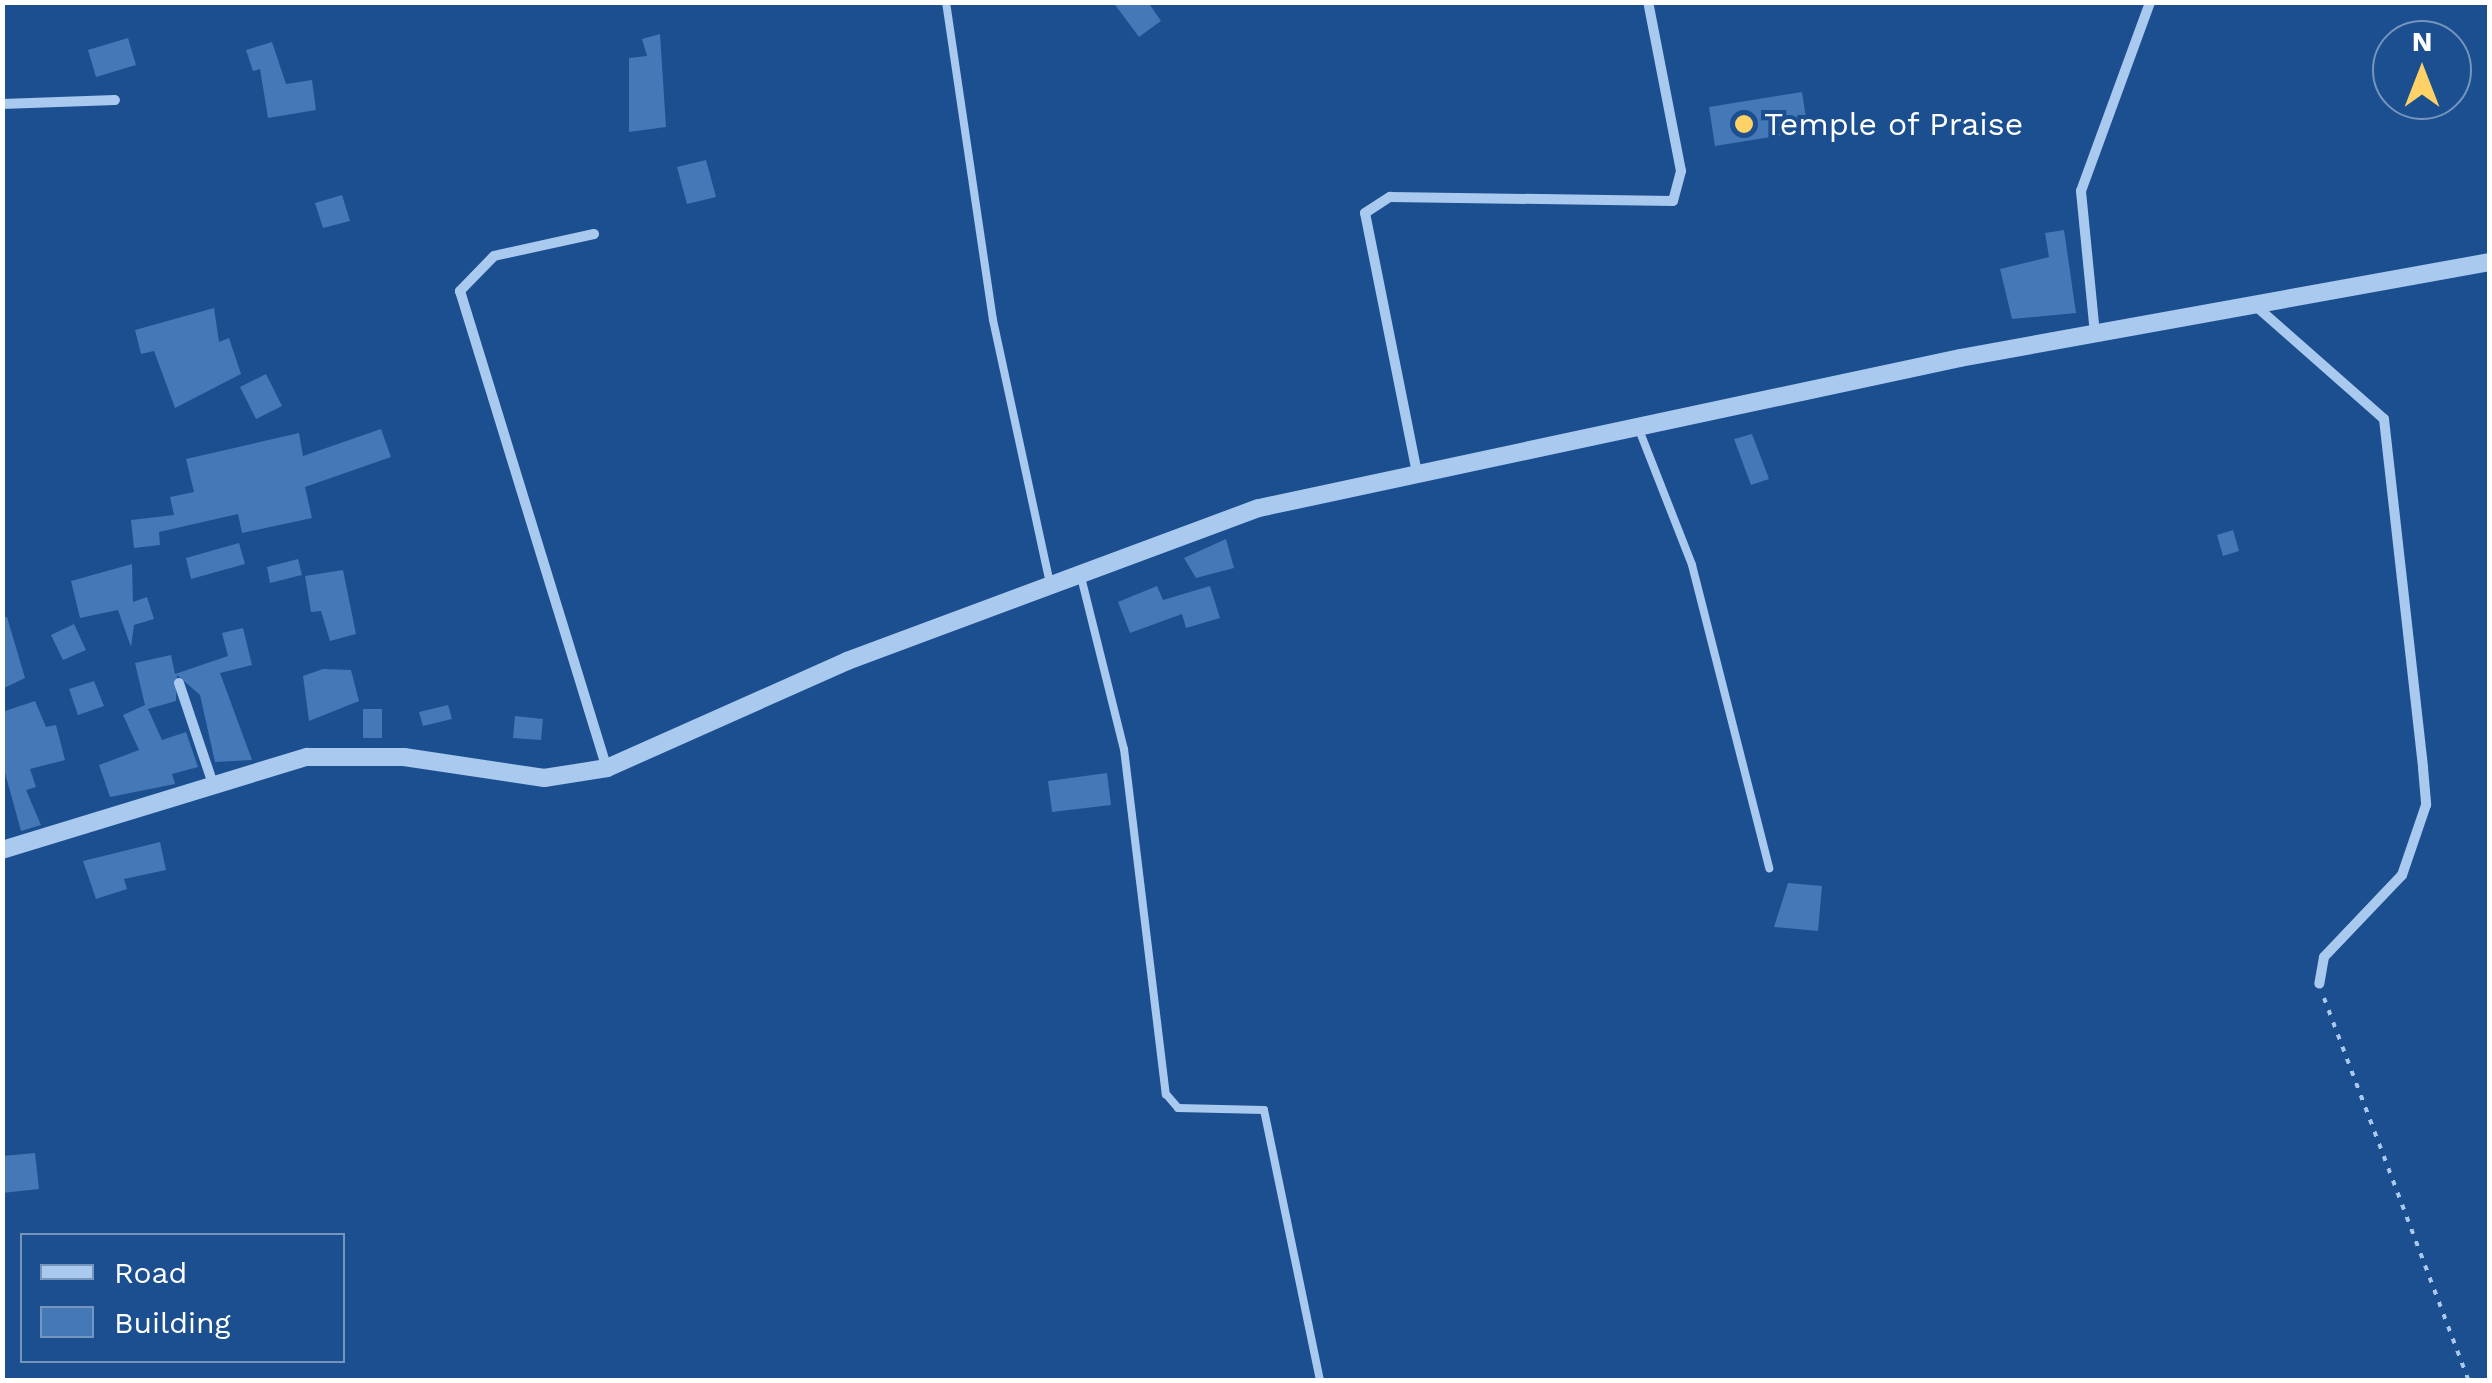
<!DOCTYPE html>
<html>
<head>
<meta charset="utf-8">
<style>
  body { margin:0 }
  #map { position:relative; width:2492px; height:1383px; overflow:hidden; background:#1b4f8f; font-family:"Work Sans",sans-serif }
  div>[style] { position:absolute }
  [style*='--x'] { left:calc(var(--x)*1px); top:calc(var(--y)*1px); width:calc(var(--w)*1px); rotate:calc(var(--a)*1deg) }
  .building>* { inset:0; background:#4478b7 }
  .path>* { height:4px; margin-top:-2px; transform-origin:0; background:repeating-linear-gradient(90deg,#a9c9ee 0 5px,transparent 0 13px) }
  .service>* { height:8px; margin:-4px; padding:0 4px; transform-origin:4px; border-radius:4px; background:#a9c9ee }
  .minor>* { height:10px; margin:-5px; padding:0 5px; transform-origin:5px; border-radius:5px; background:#a9c9ee }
  .tertiary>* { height:18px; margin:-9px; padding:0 9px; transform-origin:9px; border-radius:9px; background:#a9c9ee }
  .dots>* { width:28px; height:28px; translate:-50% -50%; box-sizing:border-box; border:5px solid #1b4f8f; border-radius:50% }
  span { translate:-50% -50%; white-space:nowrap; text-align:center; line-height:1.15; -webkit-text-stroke:8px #1b4f8f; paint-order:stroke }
  .poi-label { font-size:32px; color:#fff }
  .left { translate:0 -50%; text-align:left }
  .frame { position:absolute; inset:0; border:5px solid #fff; pointer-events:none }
  .legend { position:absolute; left:20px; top:1233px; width:325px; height:130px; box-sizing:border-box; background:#1b4f8f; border:2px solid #7695bc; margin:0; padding:12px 18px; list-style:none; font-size:30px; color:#fff }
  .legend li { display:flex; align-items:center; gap:20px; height:50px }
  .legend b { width:50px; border:2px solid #7695bc }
  .north { position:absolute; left:2372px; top:20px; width:100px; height:100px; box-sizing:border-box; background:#1b4f8f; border:2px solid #7695bc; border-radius:50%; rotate:0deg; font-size:28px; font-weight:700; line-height:40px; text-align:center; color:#fff }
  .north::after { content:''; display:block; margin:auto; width:35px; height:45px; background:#ffd166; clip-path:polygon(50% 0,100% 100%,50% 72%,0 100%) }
</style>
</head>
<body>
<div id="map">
  <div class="building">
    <div style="clip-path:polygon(1113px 2px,1148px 2px,1161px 21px,1139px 37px)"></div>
    <div style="clip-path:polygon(660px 34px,666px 127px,629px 132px,629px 58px,647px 56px,642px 39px)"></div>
    <div style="clip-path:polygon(128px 38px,136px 65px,96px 77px,88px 50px)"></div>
    <div style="clip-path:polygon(272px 42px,286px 84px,312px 80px,316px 110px,268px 118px,260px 69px,253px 71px,246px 50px)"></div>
    <div style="clip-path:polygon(1802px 92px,1808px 131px,1715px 146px,1709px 107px)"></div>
    <div style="clip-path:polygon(706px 160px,716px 197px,687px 204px,677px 167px)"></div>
    <div style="clip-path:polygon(342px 195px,350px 221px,323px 228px,315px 203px)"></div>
    <div style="clip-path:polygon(2064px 230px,2076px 313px,2012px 319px,2000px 269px,2049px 257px,2045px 233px)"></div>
    <div style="clip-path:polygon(214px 308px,219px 342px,229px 338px,241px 374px,175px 408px,154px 351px,141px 354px,135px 330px)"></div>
    <div style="clip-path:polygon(266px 374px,282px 406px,256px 419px,240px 387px)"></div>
    <div style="clip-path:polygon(381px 429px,391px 457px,305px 487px,312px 518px,242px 533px,238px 514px,159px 532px,160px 545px,134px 548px,131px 520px,174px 515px,170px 497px,194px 492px,186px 459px,299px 433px,303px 456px)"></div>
    <div style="clip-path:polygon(1752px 434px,1769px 479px,1751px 485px,1734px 439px)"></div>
    <div style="clip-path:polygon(2233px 530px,2239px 551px,2223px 556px,2217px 535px)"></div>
    <div style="clip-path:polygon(1226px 539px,1234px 568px,1196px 578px,1184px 558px)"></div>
    <div style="clip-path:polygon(239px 543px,245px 564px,191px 579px,186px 558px)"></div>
    <div style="clip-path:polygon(298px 559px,302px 575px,270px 583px,267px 567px)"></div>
    <div style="clip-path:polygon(132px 564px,133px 602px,147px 597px,154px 619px,134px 625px,131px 647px,118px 610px,80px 618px,71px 581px)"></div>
    <div style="clip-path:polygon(343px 570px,356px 634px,330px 641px,321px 611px,311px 612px,305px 576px)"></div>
    <div style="clip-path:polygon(1157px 586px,1163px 600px,1210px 586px,1220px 618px,1186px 628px,1182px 614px,1130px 633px,1118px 602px)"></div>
    <div style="clip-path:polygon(7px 617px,25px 678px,2px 689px,2px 618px)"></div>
    <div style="clip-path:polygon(74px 624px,86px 650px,63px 660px,51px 635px)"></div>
    <div style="clip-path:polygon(243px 628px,252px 665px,220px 673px,252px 760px,215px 762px,200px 695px,177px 675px,176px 701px,148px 709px,162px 740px,186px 732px,198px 767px,172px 774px,175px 784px,110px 797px,99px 765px,139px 750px,123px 715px,145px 705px,135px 663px,171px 655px,175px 674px,228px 656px,222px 633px)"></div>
    <div style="clip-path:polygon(323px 669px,351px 670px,359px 701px,309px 721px,303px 676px)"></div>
    <div style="clip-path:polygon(94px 681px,104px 706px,78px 715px,69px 689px)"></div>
    <div style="clip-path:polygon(35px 701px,46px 727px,56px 725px,65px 760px,30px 769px,36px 787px,26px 790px,41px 825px,21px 831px,2px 762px,2px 712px)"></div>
    <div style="clip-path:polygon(448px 705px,452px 719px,423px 726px,419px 712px)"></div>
    <div style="clip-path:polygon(363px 709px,382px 709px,382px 738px,363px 738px)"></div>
    <div style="clip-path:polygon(515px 716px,543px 719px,541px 740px,513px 738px)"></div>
    <div style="clip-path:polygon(1107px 773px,1111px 805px,1052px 812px,1048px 781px)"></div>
    <div style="clip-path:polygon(160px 842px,166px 870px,124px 879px,127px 889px,96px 899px,83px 861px)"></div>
    <div style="clip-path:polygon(1788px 883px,1822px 886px,1818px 931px,1774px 927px)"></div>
    <div style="clip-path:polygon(35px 1153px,39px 1189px,2px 1193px,2px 1156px)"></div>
  </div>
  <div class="path">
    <div style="--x:2324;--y:998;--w:408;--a:69.3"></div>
  </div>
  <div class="service">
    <div style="--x:946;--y:2;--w:321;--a:81.6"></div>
    <div style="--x:993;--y:320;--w:269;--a:77.8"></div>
    <div style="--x:1638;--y:427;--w:148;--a:68.6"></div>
    <div style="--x:1692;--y:565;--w:313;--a:75.7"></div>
    <div style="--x:1081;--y:577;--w:177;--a:76"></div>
    <div style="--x:1124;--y:749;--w:348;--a:83.1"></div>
    <div style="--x:1166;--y:1094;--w:18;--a:49"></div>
    <div style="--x:1178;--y:1108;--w:86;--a:1.3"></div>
    <div style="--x:1264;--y:1110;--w:276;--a:78.3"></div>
  </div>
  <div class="minor">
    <div style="--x:2;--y:104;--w:113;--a:-2"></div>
    <div style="--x:594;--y:234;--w:102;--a:167.6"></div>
    <div style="--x:494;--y:256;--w:49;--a:134.2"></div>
    <div style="--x:460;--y:291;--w:499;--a:72.9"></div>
    <div style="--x:2258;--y:308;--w:168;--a:41.4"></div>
    <div style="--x:2384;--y:419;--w:351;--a:83.6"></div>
    <div style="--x:2423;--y:768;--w:37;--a:85"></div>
    <div style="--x:2426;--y:805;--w:74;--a:108.9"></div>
    <div style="--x:2402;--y:875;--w:113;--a:133.6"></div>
    <div style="--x:2324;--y:957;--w:27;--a:100"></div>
    <div style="--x:2095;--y:334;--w:144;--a:-95.6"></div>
    <div style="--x:2081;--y:191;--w:201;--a:-69.9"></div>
    <div style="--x:1417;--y:473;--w:265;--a:-101.3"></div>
    <div style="--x:1365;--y:213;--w:30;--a:-33"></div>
    <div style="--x:1390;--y:197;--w:283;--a:0.8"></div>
    <div style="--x:1673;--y:201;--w:31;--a:-75"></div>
    <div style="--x:1681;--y:171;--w:172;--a:-101"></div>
    <div style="--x:179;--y:683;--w:107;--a:71.4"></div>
  </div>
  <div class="tertiary">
    <div style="--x:2;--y:850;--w:319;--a:-17"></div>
    <div style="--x:307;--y:757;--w:97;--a:0"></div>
    <div style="--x:404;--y:757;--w:142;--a:8.5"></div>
    <div style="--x:544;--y:778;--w:64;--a:-9"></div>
    <div style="--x:607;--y:768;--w:263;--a:-24"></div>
    <div style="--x:847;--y:661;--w:439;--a:-20.4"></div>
    <div style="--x:1259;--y:508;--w:717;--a:-12.08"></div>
    <div style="--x:1960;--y:358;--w:539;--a:-10.27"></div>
  </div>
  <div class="dots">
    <div style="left:1744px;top:124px;background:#ffd166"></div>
  </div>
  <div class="poi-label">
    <span class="left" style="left:1764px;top:124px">Temple of Praise</span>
  </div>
  <div class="frame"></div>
  <ul class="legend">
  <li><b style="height:12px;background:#a9c9ee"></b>Road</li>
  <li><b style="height:28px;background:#4478b7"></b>Building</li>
  </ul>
  <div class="north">N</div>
</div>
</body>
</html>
